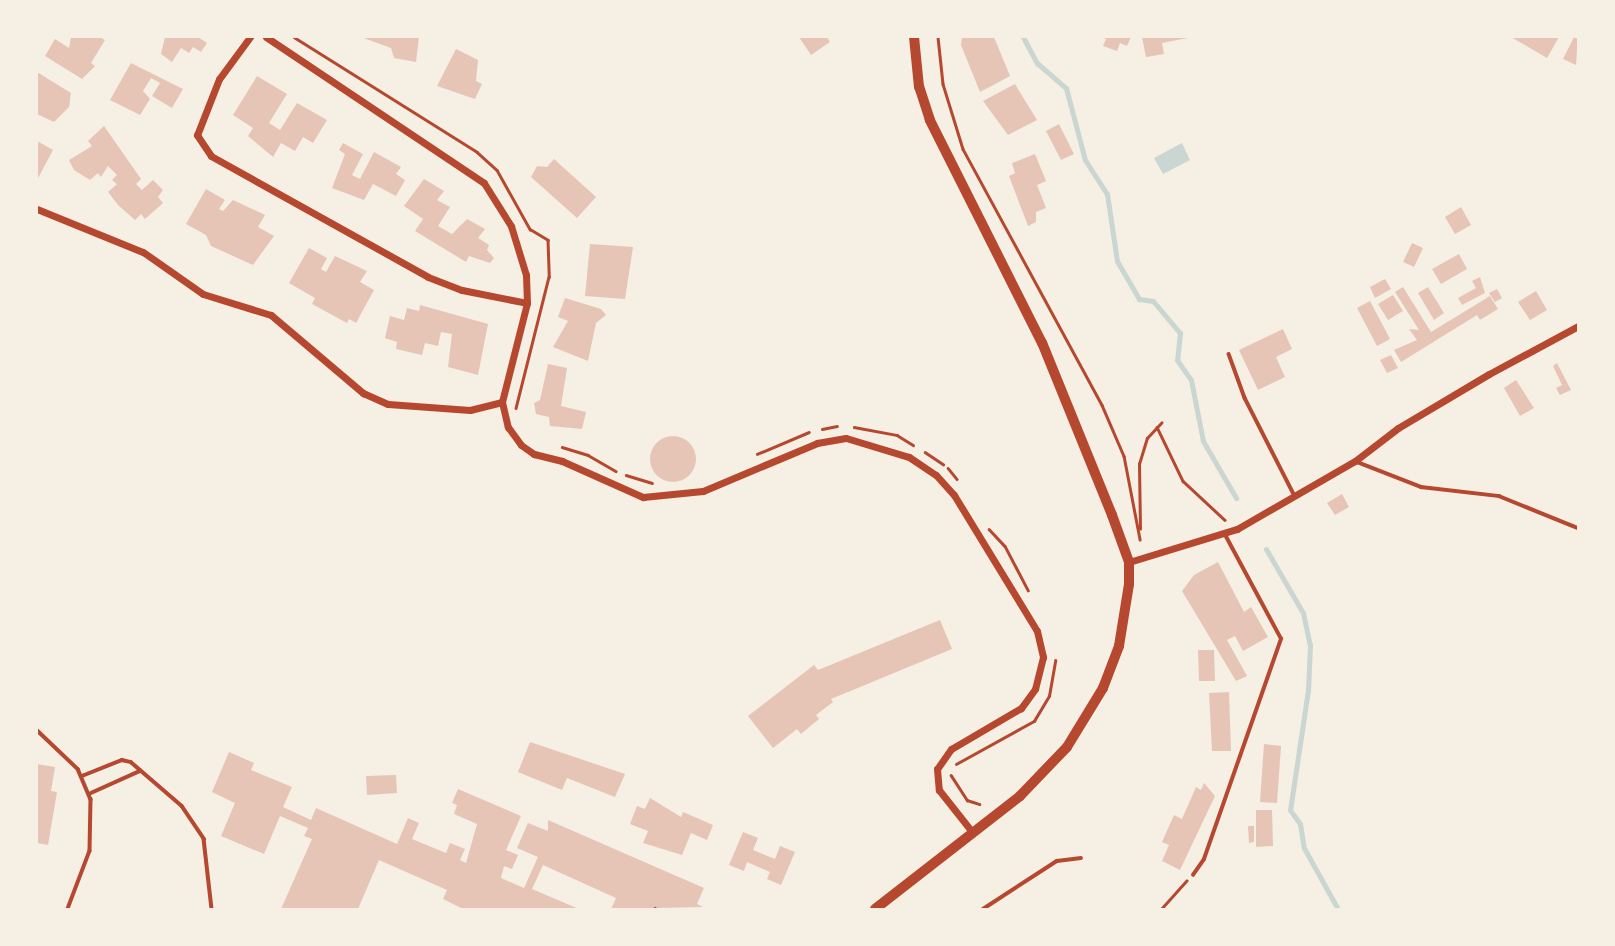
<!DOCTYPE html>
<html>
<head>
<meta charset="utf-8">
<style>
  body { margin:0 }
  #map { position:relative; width:1615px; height:946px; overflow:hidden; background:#f6efe4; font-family:Quicksand,sans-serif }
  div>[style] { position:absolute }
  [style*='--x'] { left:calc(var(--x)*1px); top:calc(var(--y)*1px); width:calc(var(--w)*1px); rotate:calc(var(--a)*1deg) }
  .water>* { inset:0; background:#c9d6d2 }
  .stream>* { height:5px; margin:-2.5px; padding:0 2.5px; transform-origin:2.5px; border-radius:2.5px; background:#c9d6d2 }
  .building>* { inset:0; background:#e6c5b7 }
  .round { border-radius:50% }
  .path>* { height:2.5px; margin:-1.25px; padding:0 1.25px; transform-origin:1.25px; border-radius:1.25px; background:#b5482f }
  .service>* { height:3.5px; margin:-1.75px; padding:0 1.75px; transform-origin:1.75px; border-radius:1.75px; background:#b5482f }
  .minor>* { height:7px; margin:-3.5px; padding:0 3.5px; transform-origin:3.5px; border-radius:3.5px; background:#b5482f }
  .tertiary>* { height:10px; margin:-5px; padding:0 5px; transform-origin:5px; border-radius:5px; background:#b5482f }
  span { translate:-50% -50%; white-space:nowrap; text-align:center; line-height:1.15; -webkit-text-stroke:7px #f6efe4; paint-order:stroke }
  .frame { position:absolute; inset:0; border:38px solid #f6efe4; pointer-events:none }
</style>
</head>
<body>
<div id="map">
  <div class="water">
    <div style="clip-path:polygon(1182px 143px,1190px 160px,1163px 174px,1154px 158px)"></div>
  </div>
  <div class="stream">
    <div style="--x:1023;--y:37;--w:30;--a:62"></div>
    <div style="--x:1037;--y:63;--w:38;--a:41"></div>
    <div style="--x:1066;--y:88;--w:74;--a:75.2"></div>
    <div style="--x:1085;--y:160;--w:40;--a:57.1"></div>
    <div style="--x:1107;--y:194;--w:68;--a:81.5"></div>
    <div style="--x:1117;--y:261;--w:44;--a:59.9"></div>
    <div style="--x:1139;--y:299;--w:14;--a:8"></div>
    <div style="--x:1153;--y:301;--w:42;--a:49.8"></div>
    <div style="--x:1180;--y:333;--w:27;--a:96"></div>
    <div style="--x:1177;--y:360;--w:24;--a:55"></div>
    <div style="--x:1191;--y:380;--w:62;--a:78.9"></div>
    <div style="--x:1203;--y:441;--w:66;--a:59.9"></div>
    <div style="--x:1266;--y:549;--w:74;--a:60"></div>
    <div style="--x:1303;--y:613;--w:33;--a:78"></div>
    <div style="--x:1310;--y:645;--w:45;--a:92.5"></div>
    <div style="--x:1308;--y:690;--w:121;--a:98.5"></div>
    <div style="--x:1290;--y:810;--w:17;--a:54"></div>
    <div style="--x:1300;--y:824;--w:24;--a:81"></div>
    <div style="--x:1304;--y:848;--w:70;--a:60.9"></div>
  </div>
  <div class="building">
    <div style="clip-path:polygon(100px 37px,105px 40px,91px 63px,95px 66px,82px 79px,45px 56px,55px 39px,69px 48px,71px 37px)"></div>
    <div style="clip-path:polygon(165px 37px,198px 37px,207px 43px,201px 52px,193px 47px,189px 53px,181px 48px,172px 62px,161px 54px)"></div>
    <div style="clip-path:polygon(361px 37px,419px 37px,416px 62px,394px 58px,391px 48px)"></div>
    <div style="clip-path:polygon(799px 37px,827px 37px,830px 42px,811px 55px)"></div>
    <div style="clip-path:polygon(962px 37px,994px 37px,1010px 76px,980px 92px,961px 45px)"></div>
    <div style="clip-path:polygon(1100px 37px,1131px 37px,1127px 46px,1120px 43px,1117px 51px,1103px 46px,1106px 39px)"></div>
    <div style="clip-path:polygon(1142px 37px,1188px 37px,1188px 38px,1162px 43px,1164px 54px,1146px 57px)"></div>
    <div style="clip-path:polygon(1511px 37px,1559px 37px,1547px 58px)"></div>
    <div style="clip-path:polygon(1574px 37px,1578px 37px,1576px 65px,1563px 59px)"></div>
    <div style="clip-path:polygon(456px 49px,478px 60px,476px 81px,482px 84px,475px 99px,437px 86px)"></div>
    <div style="clip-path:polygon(131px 63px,183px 89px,172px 108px,152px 96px,160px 83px,151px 78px,143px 91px,150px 99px,140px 115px,110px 100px)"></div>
    <div style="clip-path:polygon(37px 72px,71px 93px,69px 107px,54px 122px,37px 114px)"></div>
    <div style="clip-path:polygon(257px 76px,287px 94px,269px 123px,280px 130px,297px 103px,327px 120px,313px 143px,303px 137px,295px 151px,281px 143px,273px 157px,248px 136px,253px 128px,233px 115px)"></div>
    <div style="clip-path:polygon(1015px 84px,1037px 120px,1008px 135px,983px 101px)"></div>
    <div style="clip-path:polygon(1059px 124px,1074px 154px,1061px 160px,1046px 131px)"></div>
    <div style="clip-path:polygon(104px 126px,141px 179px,136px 184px,142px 190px,153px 180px,163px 190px,158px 197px,163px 203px,145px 219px,141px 214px,135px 220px,118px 205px,108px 192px,117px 184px,112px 180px,117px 175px,108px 166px,101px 177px,98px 173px,90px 180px,74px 170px,69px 160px,92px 146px,88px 141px)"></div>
    <div style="clip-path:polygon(37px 141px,53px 150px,37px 180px)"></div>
    <div style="clip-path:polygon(343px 143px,363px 154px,352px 175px,360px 179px,374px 152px,401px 167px,396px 174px,405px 180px,396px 196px,373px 184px,364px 200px,332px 188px,345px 154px,339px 150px)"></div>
    <div style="clip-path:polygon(1035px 154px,1046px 181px,1037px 185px,1046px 208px,1036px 212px,1036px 222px,1028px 226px,1009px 176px,1015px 173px,1012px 163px)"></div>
    <div style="clip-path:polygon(554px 159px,596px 197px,577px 218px,531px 177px,537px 166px,547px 167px)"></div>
    <div style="clip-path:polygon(424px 179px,444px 191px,437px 200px,450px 207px,438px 226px,452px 234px,467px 219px,485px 229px,478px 238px,489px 245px,487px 250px,494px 258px,490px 263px,469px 256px,466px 262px,415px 231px,423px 219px,404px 206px)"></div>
    <div style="clip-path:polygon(206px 189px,225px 200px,219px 209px,223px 211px,233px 200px,265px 215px,258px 227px,274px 236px,253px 265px,211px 246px,206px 235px,186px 224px)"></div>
    <div style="clip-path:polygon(1461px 207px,1471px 225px,1455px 234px,1445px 217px)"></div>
    <div style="clip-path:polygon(1412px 243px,1423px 248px,1414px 267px,1403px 262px)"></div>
    <div style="clip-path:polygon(590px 244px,633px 247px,625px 299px,585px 296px)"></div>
    <div style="clip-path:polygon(309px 248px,327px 258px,321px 269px,326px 272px,335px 256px,367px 271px,360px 282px,374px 290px,356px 323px,349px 319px,347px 323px,312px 304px,315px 298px,289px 283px)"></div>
    <div style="clip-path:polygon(1459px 254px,1467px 269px,1441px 284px,1432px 269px)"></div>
    <div style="clip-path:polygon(1480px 277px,1485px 293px,1462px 305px,1458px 298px,1476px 288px,1472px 281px)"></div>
    <div style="clip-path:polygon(1385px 279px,1391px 289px,1375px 298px,1370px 287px)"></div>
    <div style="clip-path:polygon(1403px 287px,1431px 332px,1490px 296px,1498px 309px,1480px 320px,1477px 315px,1401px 362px,1394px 350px,1417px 340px,1409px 329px,1419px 330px,1395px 292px)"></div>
    <div style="clip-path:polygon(1428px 287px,1444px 313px,1434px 320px,1418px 293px)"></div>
    <div style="clip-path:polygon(1497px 289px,1502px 298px,1495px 302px,1489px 293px)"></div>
    <div style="clip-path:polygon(1536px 291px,1547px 310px,1530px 320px,1518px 302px)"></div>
    <div style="clip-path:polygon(1393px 295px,1403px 311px,1388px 320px,1378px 304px)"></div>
    <div style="clip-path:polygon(565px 298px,601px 309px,606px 315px,596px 323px,588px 361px,553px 347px,568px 321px,558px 317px)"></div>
    <div style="clip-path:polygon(1370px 301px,1390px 339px,1377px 346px,1357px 308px)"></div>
    <div style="clip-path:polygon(420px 305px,488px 324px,478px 375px,448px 367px,452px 334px,441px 332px,438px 346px,425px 343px,422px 355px,396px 349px,397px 342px,385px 338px,390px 316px,404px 320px,407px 308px,419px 311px)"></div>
    <div style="clip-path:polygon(1283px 329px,1292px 349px,1276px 357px,1285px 377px,1258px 390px,1239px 350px)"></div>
    <div style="clip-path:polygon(1391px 355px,1398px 368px,1387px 373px,1380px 360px)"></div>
    <div style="clip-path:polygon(1557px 363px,1571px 390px,1560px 395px,1556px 388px,1562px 385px,1553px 366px)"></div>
    <div style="clip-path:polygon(548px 364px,567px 368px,561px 406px,586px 412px,582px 429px,550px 426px,549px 417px,536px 414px,534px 403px,540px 400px)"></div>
    <div style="clip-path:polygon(1516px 380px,1534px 408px,1520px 416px,1504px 388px)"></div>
    <div class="round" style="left:650px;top:436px;width:46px;height:46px"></div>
    <div style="clip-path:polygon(1342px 494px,1349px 507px,1335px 515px,1327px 503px)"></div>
    <div style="clip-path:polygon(1218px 562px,1244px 612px,1251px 607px,1268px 637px,1243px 651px,1235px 636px,1227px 640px,1247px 676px,1236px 681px,1182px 591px,1194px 575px)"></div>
    <div style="clip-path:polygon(940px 620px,952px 649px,831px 699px,833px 702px,816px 715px,819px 719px,801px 734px,797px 729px,773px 748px,748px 716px,814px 665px,818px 670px)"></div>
    <div style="clip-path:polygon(1198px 650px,1214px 650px,1215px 681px,1199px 681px)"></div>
    <div style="clip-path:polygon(1229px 692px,1231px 751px,1212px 751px,1209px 693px)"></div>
    <div style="clip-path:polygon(530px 742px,625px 774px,615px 797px,567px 778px,562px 790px,518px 772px)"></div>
    <div style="clip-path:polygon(1264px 744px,1281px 746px,1277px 803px,1260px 802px)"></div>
    <div style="clip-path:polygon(229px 752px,254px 763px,251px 770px,292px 787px,283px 807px,311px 820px,316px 808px,397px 844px,408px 818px,419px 823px,412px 839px,446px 853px,450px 843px,465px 849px,460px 860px,466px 863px,477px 824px,454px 814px,457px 805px,452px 803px,458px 789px,521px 816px,506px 850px,518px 855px,512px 869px,504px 866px,501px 878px,524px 888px,538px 857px,517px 848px,528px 823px,548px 831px,548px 820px,704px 888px,697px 904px,703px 907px,611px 909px,616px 898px,543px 865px,532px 889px,579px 909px,463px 909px,443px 899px,447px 890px,379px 860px,358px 909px,281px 909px,312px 839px,304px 836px,308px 828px,280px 816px,264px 854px,221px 836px,235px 803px,212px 792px)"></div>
    <div style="clip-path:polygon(37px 764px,55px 767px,51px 791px,57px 792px,48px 845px,37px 843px)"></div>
    <div style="clip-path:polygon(396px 775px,397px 793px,367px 795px,366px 776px)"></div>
    <div style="clip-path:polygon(1204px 783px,1215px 796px,1180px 870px,1162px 861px,1169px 845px,1162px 842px,1174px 815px,1182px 819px,1196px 787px,1201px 790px)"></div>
    <div style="clip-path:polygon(650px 798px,681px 817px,683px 812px,713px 825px,707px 840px,691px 833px,682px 855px,643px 843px,648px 831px,630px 824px,637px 806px,645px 809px)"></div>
    <div style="clip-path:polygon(1256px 810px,1272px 810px,1273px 846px,1256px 847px)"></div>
    <div style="clip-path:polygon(1248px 826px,1254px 826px,1254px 842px,1249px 843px)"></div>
    <div style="clip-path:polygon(743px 832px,758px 838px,753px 850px,775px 859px,780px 846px,795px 852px,781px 885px,767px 879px,770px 872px,747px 862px,744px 871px,729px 865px)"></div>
  </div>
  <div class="path">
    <div style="--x:294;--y:37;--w:216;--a:32.1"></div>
    <div style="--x:477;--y:152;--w:27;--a:42"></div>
    <div style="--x:497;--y:170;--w:68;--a:60.8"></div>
    <div style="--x:530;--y:229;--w:21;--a:31"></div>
    <div style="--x:548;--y:240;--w:37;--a:88"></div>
    <div style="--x:549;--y:277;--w:135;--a:104.1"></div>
    <div style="--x:938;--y:37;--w:47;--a:83.9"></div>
    <div style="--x:943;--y:84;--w:68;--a:72.9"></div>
    <div style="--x:963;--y:149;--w:291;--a:61.5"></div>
    <div style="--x:1102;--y:405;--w:56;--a:66.7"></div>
    <div style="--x:1124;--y:456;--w:85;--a:79.1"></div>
    <div style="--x:854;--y:427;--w:44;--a:10.5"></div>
    <div style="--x:897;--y:435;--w:19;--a:32"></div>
    <div style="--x:1157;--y:427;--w:60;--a:64.3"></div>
    <div style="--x:1183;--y:481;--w:57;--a:42.9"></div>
    <div style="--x:822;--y:429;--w:15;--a:-11"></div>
    <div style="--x:562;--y:447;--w:27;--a:17"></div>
    <div style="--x:588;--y:455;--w:32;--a:30"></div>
    <div style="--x:925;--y:452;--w:22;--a:34"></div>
    <div style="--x:757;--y:454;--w:56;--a:-22.9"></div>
    <div style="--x:948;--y:468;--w:14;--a:51"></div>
    <div style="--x:626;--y:475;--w:27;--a:17"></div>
    <div style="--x:989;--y:529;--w:23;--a:47"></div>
    <div style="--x:1005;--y:546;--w:50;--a:62.4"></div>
    <div style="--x:1140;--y:529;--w:65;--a:-90.9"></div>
    <div style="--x:1139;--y:464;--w:27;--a:-73"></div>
    <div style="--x:1147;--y:438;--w:21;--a:-47"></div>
    <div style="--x:956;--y:764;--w:89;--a:-28.9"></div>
    <div style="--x:1034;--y:721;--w:29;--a:-59"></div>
    <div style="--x:1049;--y:696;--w:36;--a:-80"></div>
    <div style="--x:951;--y:775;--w:30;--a:57"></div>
    <div style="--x:967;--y:800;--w:13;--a:18"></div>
    <div style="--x:654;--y:909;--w:1;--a:-45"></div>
    <div style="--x:1161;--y:909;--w:38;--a:-48"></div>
  </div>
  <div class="service">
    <div style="--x:1229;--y:354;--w:47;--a:70"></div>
    <div style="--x:1245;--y:398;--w:108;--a:63"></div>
    <div style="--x:1357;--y:462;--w:69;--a:21.3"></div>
    <div style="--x:1421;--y:487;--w:79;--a:6.6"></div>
    <div style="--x:1499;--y:496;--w:85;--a:22.1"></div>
    <div style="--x:37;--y:730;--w:57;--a:43.6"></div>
    <div style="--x:78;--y:769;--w:33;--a:67"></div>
    <div style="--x:91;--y:799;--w:52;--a:91.1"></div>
    <div style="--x:90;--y:851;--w:62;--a:110.8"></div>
    <div style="--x:82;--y:776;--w:43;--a:-21.8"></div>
    <div style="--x:122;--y:760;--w:9;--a:13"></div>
    <div style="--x:131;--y:762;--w:67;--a:40.8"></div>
    <div style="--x:182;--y:806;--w:40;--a:56"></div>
    <div style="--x:204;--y:839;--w:70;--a:83.5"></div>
    <div style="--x:91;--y:793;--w:54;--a:-24.2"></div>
    <div style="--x:1193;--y:875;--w:19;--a:-55"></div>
    <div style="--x:1204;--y:859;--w:233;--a:-70.7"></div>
    <div style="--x:1281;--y:639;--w:118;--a:-118.3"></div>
    <div style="--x:983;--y:909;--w:88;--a:-33"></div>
    <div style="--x:1057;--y:861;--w:24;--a:-7"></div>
  </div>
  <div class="minor">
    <div style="--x:250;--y:37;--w:52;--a:126.4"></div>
    <div style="--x:219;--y:79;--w:60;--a:111.4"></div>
    <div style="--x:197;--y:135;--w:25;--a:56"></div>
    <div style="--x:211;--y:156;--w:248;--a:29.1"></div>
    <div style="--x:428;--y:277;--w:36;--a:21"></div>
    <div style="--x:462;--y:290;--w:66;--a:11.3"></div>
    <div style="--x:266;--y:37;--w:262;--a:33.8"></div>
    <div style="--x:484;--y:183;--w:51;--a:57.9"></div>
    <div style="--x:511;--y:226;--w:51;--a:73"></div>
    <div style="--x:526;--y:275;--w:28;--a:88"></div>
    <div style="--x:527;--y:303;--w:102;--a:104.2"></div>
    <div style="--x:502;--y:402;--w:26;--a:77"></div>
    <div style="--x:508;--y:427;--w:22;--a:54"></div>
    <div style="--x:521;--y:445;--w:16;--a:35"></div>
    <div style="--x:534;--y:454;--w:29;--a:14"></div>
    <div style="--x:562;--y:461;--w:89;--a:24"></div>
    <div style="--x:643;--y:497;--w:60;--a:-5.7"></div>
    <div style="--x:703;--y:491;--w:124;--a:-22.8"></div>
    <div style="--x:817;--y:443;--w:29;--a:-10"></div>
    <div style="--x:846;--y:438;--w:66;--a:16.8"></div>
    <div style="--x:909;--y:457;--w:32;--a:34"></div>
    <div style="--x:936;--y:475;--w:27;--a:48"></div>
    <div style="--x:954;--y:495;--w:159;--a:58.6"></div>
    <div style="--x:1037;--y:631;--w:27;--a:77"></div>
    <div style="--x:1043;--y:657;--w:33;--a:104"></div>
    <div style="--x:1035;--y:689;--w:24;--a:126"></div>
    <div style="--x:1021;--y:708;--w:81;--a:149.6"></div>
    <div style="--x:951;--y:749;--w:24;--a:125"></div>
    <div style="--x:937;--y:769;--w:21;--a:85"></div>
    <div style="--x:939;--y:790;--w:55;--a:51.7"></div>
    <div style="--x:37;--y:209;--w:114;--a:22.1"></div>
    <div style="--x:143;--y:252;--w:73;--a:35"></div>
    <div style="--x:203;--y:294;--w:71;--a:17.2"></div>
    <div style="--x:271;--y:315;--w:121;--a:40.3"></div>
    <div style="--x:363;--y:393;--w:27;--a:24"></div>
    <div style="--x:388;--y:404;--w:82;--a:4.2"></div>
    <div style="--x:470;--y:410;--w:33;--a:-14"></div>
    <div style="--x:1129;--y:562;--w:113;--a:-17"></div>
    <div style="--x:1237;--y:529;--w:136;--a:-30"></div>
    <div style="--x:1355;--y:461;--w:54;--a:-37.5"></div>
    <div style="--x:1398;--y:428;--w:106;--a:-30.7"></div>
    <div style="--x:1489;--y:374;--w:101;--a:-28.3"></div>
  </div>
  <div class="tertiary">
    <div style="--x:875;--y:909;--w:184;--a:-37.9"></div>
    <div style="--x:1020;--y:796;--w:68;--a:-46.2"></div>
    <div style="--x:1067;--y:747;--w:69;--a:-58.6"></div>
    <div style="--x:1103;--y:688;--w:45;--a:-69.1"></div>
    <div style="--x:1119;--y:646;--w:63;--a:-80.8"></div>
    <div style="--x:1129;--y:584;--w:22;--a:-90"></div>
    <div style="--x:1129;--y:562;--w:50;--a:-109.9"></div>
    <div style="--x:1112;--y:515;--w:186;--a:-112.1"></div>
    <div style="--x:1042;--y:343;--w:250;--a:-116.7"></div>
    <div style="--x:930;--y:120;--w:35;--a:-108"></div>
    <div style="--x:919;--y:87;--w:50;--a:-95.7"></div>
  </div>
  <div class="frame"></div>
</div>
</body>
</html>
